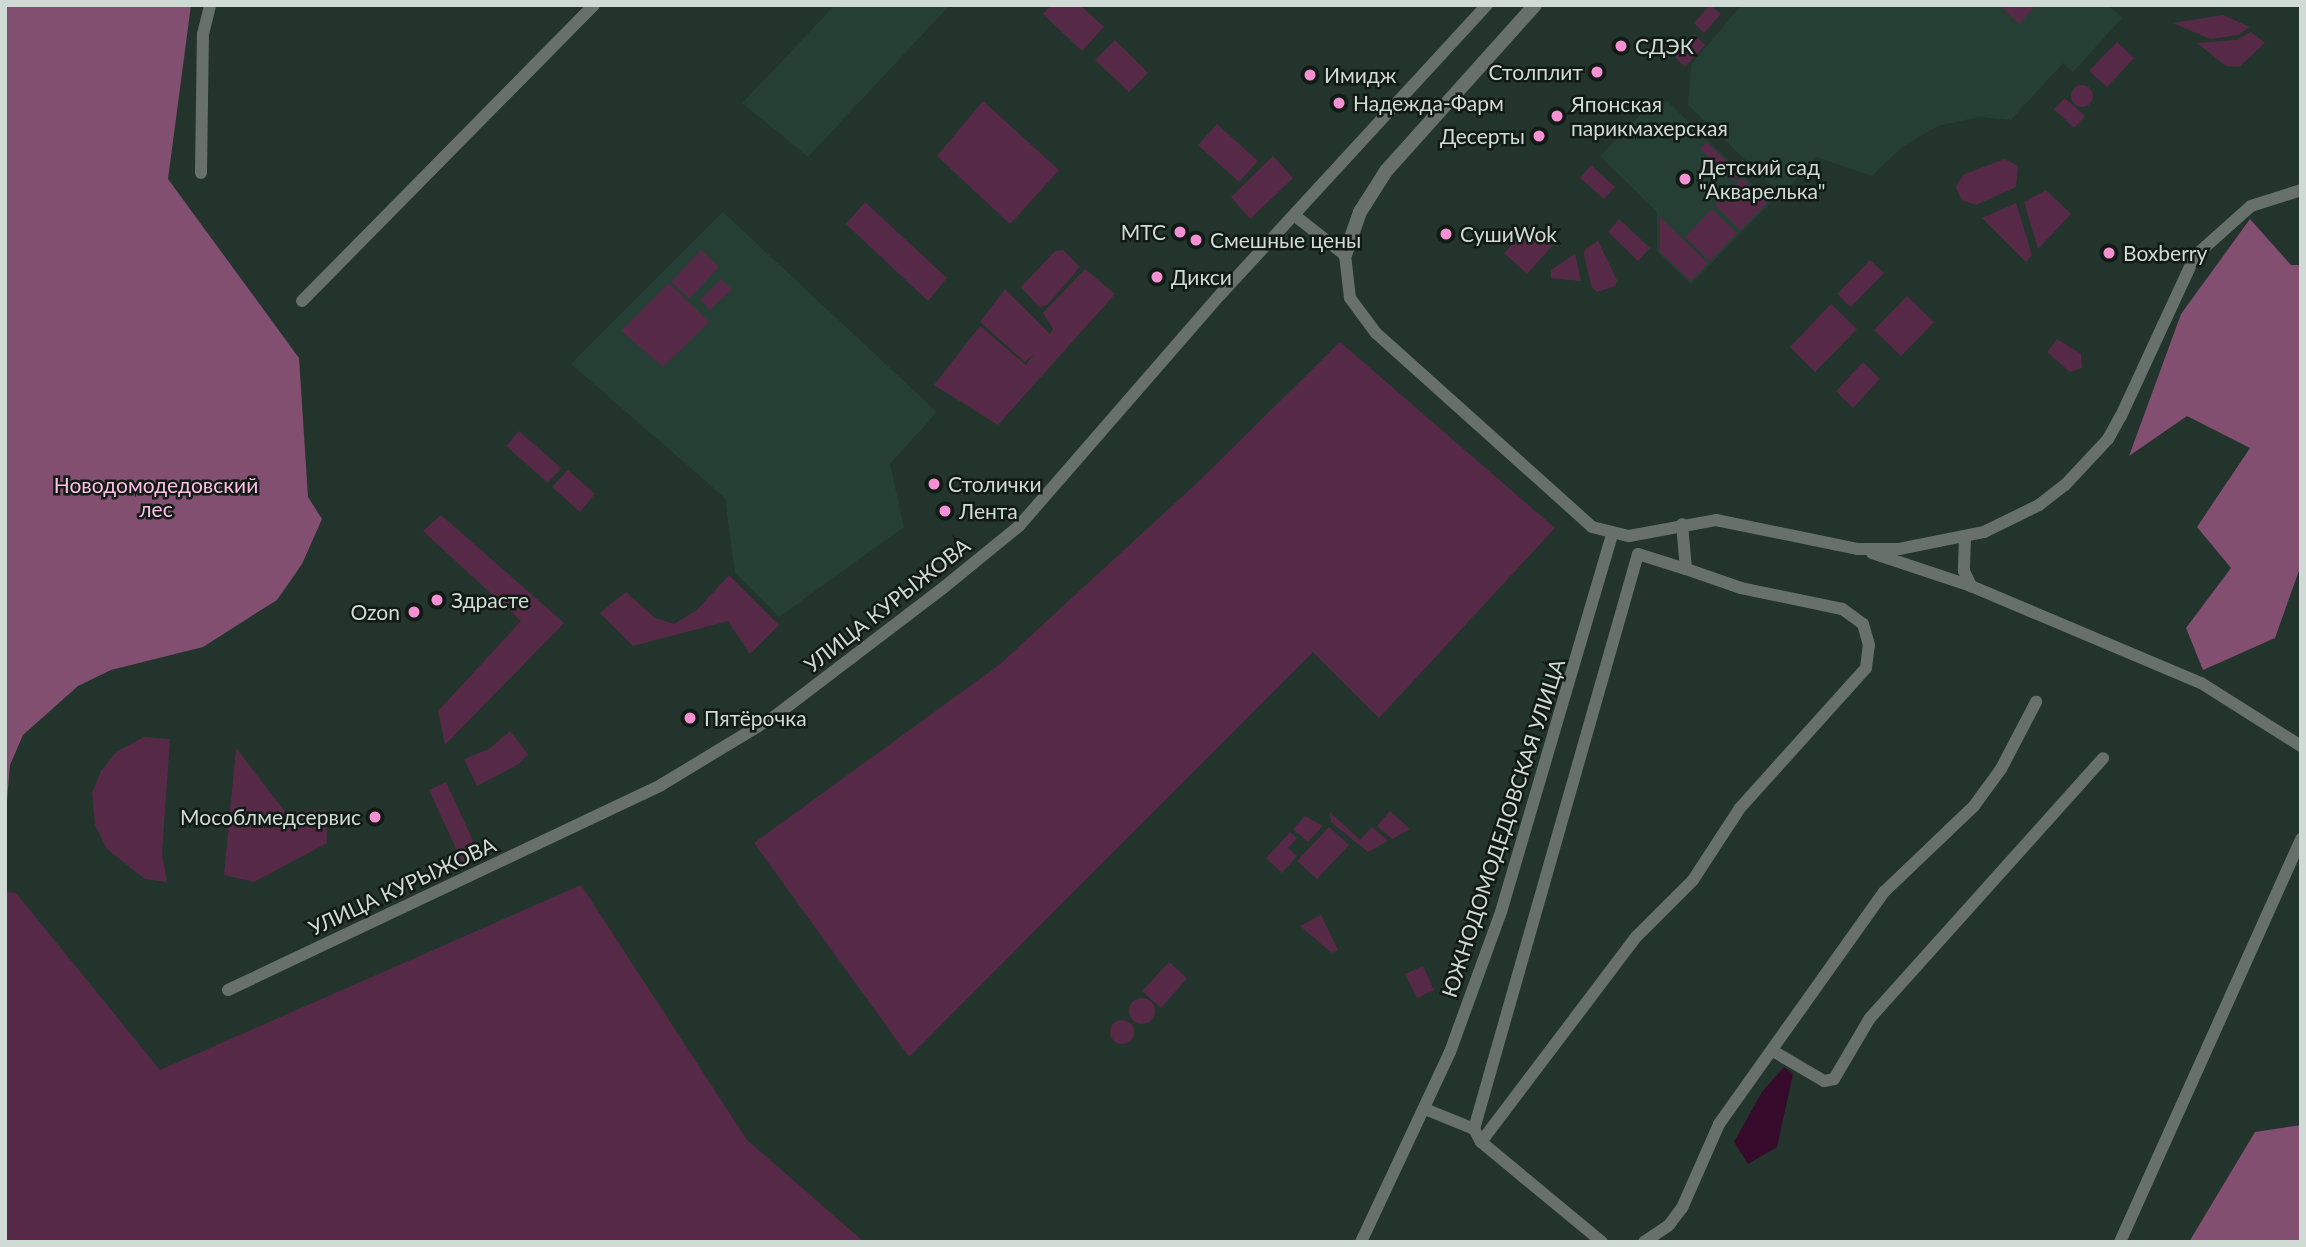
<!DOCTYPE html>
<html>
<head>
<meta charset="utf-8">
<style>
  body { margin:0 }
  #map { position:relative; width:2306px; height:1247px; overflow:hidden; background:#22342c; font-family:Lato,sans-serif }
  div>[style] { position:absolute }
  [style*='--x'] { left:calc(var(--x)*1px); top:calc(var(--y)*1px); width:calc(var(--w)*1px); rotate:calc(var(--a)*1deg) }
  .built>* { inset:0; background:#253f34 }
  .green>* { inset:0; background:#562a47 }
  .round { border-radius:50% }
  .forest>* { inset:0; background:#824f70 }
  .water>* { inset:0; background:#360a2a }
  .minor>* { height:12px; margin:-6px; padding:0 6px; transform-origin:6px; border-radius:6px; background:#68706c }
  .tertiary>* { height:14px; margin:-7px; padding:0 7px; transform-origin:7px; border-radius:7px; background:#68706c }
  .dots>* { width:19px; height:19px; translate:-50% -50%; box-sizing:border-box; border:4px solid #121a16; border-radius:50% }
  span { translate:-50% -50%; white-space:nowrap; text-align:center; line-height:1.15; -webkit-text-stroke:5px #121a16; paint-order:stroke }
  .poi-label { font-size:21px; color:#d0dbd5 }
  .left { translate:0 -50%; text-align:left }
  .right { translate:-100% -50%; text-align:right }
  .park-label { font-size:21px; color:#ffbee6 }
  .street-label { font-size:21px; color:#d0dbd5 }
  .frame { position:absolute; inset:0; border:7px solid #d0dbd5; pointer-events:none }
</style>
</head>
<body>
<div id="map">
  <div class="built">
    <div style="clip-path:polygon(835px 5px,950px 5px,808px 157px,742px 103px)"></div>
    <div style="clip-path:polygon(1741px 5px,2108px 5px,2122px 18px,2073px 72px,2063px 63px,2011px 120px,1979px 117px,1938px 126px,1902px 147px,1872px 176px,1816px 157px,1782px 195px,1688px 105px,1691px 65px)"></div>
    <div style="clip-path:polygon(1667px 101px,1771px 202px,1691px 284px,1657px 251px,1657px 212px,1600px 156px,1651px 103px)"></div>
    <div style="clip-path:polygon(723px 212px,937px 412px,890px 464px,904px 527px,779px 617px,735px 573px,725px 498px,571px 364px)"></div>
  </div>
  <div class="green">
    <div style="clip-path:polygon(1051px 5px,1080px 5px,1104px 27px,1082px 51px,1043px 14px)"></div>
    <div style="clip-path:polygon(1710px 5px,1721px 14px,1704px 33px,1694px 23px)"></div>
    <div style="clip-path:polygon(1999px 5px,2036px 5px,2019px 24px)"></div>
    <div style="clip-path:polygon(2223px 15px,2250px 27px,2238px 35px,2210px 39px,2173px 23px)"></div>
    <div style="clip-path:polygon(2251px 32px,2265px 43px,2239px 67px,2226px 66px,2197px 43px,2236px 40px)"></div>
    <div style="clip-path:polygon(1695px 35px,1705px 45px,1685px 67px,1675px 57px)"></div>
    <div style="clip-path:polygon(1115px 40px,1148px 73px,1129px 92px,1095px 60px)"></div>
    <div style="clip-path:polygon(2117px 42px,2134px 58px,2107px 87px,2089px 71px)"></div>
    <div class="round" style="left:2071px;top:85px;width:22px;height:22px"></div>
    <div style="clip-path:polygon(2065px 98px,2085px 116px,2074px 128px,2054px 109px)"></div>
    <div style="clip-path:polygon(983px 101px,1059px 170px,1010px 224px,937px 156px)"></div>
    <div style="clip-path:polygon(1217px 124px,1258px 161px,1239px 182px,1198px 145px)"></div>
    <div style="clip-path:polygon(1707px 142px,1739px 174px,1733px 181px,1700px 149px)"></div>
    <div style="clip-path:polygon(1273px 156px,1293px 178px,1250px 219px,1231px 197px)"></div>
    <div style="clip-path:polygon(2004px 159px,2018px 166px,2016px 187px,1976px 205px,1961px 200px,1956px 187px,1963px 175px)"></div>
    <div style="clip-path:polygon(1591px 165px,1615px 187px,1604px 199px,1580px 178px)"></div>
    <div style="clip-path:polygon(1742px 178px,1767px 203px,1740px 230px,1715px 205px)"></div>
    <div style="clip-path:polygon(2046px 190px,2071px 214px,2038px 249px,2024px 202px)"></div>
    <div style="clip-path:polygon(865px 202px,947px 278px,928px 301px,846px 224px)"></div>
    <div style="clip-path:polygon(2016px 203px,2032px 255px,2026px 262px,1982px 218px)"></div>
    <div style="clip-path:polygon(1712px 209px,1737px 233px,1710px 261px,1685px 237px)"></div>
    <div style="clip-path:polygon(1660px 217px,1708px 263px,1691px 281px,1660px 252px)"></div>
    <div style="clip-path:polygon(1619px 219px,1650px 248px,1638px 261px,1608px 232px)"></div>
    <div style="clip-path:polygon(1531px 225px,1553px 245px,1527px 274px,1504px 253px)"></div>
    <div style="clip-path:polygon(1598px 241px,1617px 280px,1615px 286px,1597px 292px,1592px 288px,1584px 255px,1585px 249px)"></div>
    <div style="clip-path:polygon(701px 250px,719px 267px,689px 299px,671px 282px)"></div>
    <div style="clip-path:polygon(1063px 250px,1080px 267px,1047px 305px,1039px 307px,1021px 287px,1055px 251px)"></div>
    <div style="clip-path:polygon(1575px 254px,1581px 281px,1551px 278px,1551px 270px)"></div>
    <div style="clip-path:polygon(1870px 260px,1884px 273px,1851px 307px,1837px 294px)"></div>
    <div style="clip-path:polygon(1085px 269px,1115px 294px,998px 425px,934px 385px,980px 326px,1026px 365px,1034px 354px,1025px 362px,980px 322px,1005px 289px,1050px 334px,1053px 329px,1043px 313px)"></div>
    <div style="clip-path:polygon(721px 279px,732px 289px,710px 310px,700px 300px)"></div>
    <div style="clip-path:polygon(669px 283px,709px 322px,663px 367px,621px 331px)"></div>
    <div style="clip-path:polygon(1907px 296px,1934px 322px,1901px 356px,1874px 330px)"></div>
    <div style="clip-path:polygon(1831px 304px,1857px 329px,1815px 372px,1790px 347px)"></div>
    <div style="clip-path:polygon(2057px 339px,2081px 354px,2082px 368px,2070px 372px,2047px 352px)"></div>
    <div style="clip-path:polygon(1340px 342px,1555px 528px,1379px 718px,1313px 652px,909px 1057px,754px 843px,999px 665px,1198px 482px)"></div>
    <div style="clip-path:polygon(1863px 362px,1880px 379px,1853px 408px,1836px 391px)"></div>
    <div style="clip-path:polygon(519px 431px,561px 468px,548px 483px,506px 446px)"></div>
    <div style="clip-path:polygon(568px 470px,595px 494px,580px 512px,552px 487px)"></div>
    <div style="clip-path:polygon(441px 515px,564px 623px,445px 745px,438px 711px,521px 621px,423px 531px)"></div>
    <div style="clip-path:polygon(729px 575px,779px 625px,750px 654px,728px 621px,633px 646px,600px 613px,626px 592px,655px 618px,674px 624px,697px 610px)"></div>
    <div style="clip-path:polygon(510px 731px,528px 754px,519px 764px,477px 786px,464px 759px,489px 749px)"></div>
    <div style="clip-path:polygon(144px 737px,170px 739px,162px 853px,167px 882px,145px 879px,107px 849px,95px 825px,92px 793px,101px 771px,116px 752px)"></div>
    <div style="clip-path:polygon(236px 748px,286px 813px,326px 810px,327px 843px,254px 882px,224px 875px)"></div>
    <div style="clip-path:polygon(446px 782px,481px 858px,464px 866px,429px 790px)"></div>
    <div style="clip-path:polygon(1390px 811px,1410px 829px,1392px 839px,1377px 826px)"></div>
    <div style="clip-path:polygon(1330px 812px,1360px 840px,1372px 827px,1388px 841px,1368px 852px,1331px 822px)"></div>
    <div style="clip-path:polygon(1305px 816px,1323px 826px,1308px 842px,1293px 829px)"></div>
    <div style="clip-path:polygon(1329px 827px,1349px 845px,1317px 879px,1297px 861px)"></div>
    <div style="clip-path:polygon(1290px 832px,1297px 838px,1288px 848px,1297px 856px,1282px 873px,1266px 858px)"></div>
    <div style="clip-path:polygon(581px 885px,747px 1140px,864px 1242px,5px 1242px,5px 892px,16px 893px,160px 1070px)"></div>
    <div style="clip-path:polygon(1321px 915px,1338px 950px,1332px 953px,1300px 926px)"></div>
    <div style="clip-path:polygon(1169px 962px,1187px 978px,1161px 1008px,1142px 991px)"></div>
    <div style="clip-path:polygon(1423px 966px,1434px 990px,1417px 998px,1405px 974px)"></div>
    <div class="round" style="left:1129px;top:998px;width:26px;height:26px"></div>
    <div class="round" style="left:1110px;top:1020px;width:24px;height:24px"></div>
  </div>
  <div class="forest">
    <div style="clip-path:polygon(5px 5px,191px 5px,168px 179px,299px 358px,308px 497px,322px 519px,302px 564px,277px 600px,203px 647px,111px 670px,78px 686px,23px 735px,10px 765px,5px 824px)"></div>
    <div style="clip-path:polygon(2250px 219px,2291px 265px,2301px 265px,2301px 565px,2275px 638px,2203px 670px,2186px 628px,2231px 568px,2197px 527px,2250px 448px,2187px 416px,2129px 456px,2181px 314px)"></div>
    <div style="clip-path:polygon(2301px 1125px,2301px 1242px,2189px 1242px,2255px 1132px)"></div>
  </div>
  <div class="water">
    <div style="clip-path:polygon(1784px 1067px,1793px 1074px,1777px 1147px,1748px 1164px,1734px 1142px,1762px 1092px)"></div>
  </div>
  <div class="minor">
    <div style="--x:201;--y:173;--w:139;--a:-89.2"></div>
    <div style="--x:203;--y:34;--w:30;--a:-76"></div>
    <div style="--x:1294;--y:215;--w:65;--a:38.1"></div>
    <div style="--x:1345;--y:255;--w:43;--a:83.4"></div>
    <div style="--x:1350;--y:298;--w:44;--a:53.4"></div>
    <div style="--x:1376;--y:333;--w:290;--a:41.9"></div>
    <div style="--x:1592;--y:527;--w:38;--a:14"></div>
    <div style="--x:1629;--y:536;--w:88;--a:-10.4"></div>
    <div style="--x:1716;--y:520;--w:144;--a:11.6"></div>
    <div style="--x:1857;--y:549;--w:42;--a:0"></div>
    <div style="--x:1899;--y:549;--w:87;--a:-11.3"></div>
    <div style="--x:1984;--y:532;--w:61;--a:-26.1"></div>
    <div style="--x:2039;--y:505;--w:33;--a:-38"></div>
    <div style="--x:2065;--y:485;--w:63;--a:-46.9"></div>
    <div style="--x:2108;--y:439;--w:26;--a:-61"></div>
    <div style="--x:2121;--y:416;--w:176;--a:-65.2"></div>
    <div style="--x:2195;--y:256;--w:75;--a:-41.8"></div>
    <div style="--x:2251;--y:206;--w:52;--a:-17.7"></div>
    <div style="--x:302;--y:301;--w:416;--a:-45.4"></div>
    <div style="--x:1965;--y:538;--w:33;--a:92"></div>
    <div style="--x:1964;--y:571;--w:17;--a:65"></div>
    <div style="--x:1872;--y:553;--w:104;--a:18.4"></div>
    <div style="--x:1971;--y:586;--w:250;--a:22.9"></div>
    <div style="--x:2201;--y:683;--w:118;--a:32.2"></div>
    <div style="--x:228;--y:990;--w:479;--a:-25.3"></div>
    <div style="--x:661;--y:785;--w:133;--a:-31.2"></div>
    <div style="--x:775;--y:716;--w:211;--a:-37.3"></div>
    <div style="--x:943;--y:588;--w:98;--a:-39.2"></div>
    <div style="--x:1019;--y:526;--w:308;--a:-49"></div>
    <div style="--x:1221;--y:294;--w:393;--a:-47.4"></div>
    <div style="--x:1773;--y:1051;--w:59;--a:30.5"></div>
    <div style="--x:1824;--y:1081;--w:10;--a:-11"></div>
    <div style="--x:1834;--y:1079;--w:71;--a:-59.5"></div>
    <div style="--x:1870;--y:1018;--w:349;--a:-48.1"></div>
    <div style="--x:1425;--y:1109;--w:53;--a:22.2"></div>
    <div style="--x:1481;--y:1142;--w:258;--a:-52.9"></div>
    <div style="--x:1637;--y:936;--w:79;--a:-45"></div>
    <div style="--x:1693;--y:880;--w:86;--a:-56.9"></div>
    <div style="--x:1740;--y:808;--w:188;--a:-48"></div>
    <div style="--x:1866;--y:668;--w:23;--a:-83"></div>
    <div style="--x:1869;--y:645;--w:22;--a:-106"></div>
    <div style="--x:1863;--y:624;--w:26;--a:-144"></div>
    <div style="--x:1842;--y:609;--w:103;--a:-168.3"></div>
    <div style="--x:1741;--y:588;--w:58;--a:-160.9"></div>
    <div style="--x:1361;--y:1242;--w:210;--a:-64.9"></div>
    <div style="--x:1450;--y:1052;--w:149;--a:-70"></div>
    <div style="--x:1501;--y:912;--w:394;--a:-73.6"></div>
    <div style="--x:1602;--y:1242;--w:157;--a:-140.4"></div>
    <div style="--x:1481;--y:1142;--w:15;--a:-118"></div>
    <div style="--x:1474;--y:1129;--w:598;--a:-74.08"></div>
    <div style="--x:1638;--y:554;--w:50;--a:17.4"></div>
    <div style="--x:1686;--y:569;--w:45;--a:-95.1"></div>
    <div style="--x:1644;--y:1242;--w:30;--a:-34"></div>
    <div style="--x:1669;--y:1225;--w:21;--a:-53"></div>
    <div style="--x:1682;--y:1208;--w:92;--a:-66.2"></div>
    <div style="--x:1719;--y:1124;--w:285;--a:-54.6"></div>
    <div style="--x:1884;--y:892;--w:124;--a:-43.7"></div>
    <div style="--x:1974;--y:806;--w:46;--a:-53.9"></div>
    <div style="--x:2001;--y:769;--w:76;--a:-62.4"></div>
    <div style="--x:2120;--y:1242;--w:442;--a:-65.8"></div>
  </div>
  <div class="tertiary">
    <div style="--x:1345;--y:255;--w:46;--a:-70.8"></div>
    <div style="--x:1360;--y:212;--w:49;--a:-57.6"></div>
    <div style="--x:1386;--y:171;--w:223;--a:-48.1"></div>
  </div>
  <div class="dots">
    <div style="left:1621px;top:46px;background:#f591d2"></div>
    <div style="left:1597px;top:72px;background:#f591d2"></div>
    <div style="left:1310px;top:75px;background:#f591d2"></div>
    <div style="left:1339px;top:103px;background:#f591d2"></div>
    <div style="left:1557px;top:116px;background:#f591d2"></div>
    <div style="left:1539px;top:136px;background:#f591d2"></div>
    <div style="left:1685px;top:179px;background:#f591d2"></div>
    <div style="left:1180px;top:232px;background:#f591d2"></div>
    <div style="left:1446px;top:234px;background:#f591d2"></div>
    <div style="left:1196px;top:240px;background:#f591d2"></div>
    <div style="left:2109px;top:253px;background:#f591d2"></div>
    <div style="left:1157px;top:277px;background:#f591d2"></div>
    <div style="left:934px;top:484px;background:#f591d2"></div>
    <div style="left:945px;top:511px;background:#f591d2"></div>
    <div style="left:437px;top:600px;background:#f591d2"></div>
    <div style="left:414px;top:612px;background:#f591d2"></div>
    <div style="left:690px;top:718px;background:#f591d2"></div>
    <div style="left:375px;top:817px;background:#f591d2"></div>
  </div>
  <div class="poi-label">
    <span class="left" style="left:1635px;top:46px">СДЭК</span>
    <span class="right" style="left:1583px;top:72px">Столплит</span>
    <span class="left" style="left:1324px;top:75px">Имидж</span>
    <span class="left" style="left:1353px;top:103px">Надежда-Фарм</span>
    <span class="left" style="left:1571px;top:116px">Японская<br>парикмахерская</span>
    <span class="right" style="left:1525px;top:136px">Десерты</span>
    <span class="left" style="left:1699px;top:179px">Детский сад<br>"Акварелька"</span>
    <span class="right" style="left:1166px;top:232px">МТС</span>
    <span class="left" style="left:1460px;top:234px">СушиWok</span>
    <span class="left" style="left:1210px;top:240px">Смешные цены</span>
    <span class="left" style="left:2123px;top:253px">Boxberry</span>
    <span class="left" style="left:1171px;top:277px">Дикси</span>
    <span class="left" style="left:948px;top:484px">Столички</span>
    <span class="left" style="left:959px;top:511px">Лента</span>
    <span class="left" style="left:451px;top:600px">Здрасте</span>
    <span class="right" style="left:400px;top:612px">Ozon</span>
    <span class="left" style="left:704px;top:718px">Пятёрочка</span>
    <span class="right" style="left:361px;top:817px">Мособлмедсервис</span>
  </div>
  <div class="park-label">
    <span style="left:156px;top:497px">Новодомодедовский<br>лес</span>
  </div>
  <div class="street-label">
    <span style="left:887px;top:605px;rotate:-38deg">УЛИЦА КУРЫЖОВА</span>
    <span style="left:1503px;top:828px;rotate:-72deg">ЮЖНОДОМОДЕДОВСКАЯ УЛИЦА</span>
    <span style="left:402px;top:886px;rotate:-25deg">УЛИЦА КУРЫЖОВА</span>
  </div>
  <div class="frame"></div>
</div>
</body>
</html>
